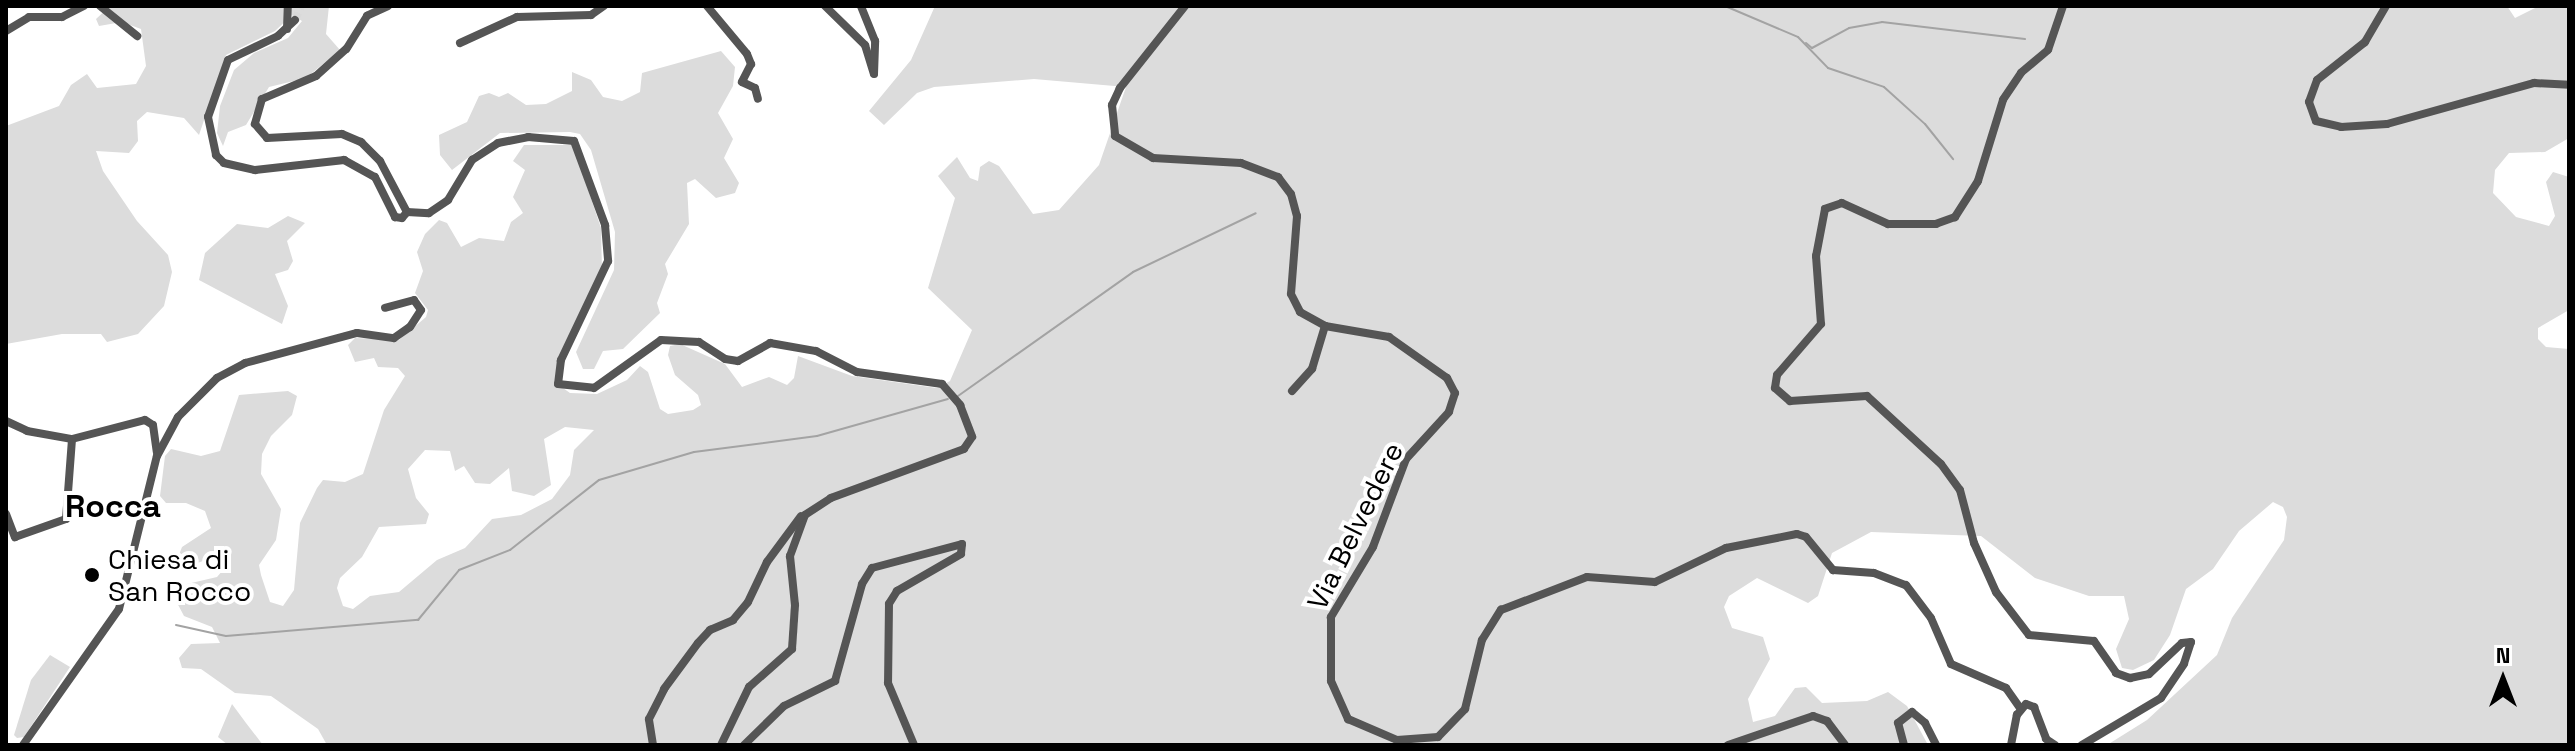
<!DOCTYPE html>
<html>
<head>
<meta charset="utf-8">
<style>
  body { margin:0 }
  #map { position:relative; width:2575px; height:751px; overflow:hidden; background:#fff; font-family:"Space Grotesk",sans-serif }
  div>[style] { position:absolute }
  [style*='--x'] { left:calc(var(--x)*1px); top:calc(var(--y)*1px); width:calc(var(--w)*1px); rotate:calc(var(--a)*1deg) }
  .green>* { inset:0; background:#dcdcdc }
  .stream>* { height:2px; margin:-1px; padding:0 1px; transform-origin:1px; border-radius:1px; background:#a3a3a3 }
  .minor-tunnel>* { height:8px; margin-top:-4px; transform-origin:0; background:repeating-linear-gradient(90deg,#d9d9d9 0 8px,transparent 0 12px) }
  .minor>* { height:8px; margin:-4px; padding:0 4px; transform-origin:4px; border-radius:4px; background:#555 }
  .dots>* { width:22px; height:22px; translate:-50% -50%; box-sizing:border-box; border:4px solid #fff; border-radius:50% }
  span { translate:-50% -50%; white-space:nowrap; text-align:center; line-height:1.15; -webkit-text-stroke:8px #fff; paint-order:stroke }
  .street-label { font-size:28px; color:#000 }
  .poi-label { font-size:28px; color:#000 }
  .left { translate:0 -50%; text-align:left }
  .quarter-label { font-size:32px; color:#000; font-weight:700 }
  .frame { position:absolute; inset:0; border:8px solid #000; pointer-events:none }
  .north { position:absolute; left:2463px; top:639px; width:80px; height:80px; -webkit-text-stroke:6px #fff; paint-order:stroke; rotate:0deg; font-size:22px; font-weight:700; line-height:32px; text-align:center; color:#000 }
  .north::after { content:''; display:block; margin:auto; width:28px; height:36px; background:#000; clip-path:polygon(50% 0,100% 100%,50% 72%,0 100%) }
</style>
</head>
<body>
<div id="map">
  <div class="green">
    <div style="clip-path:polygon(110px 6px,329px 6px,326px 34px,340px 50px,306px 78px,269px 87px,246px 125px,228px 132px,223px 146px,217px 133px,220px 106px,234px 70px,254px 53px,288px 38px,302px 21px,292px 15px,275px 31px,226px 55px,199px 135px,184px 118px,147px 112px,137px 121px,138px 141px,129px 153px,96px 151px,103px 171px,137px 221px,168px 255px,172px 272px,164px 306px,138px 334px,107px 342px,101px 334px,62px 334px,6px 344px,6px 126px,59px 106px,71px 85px,87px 74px,97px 88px,136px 84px,146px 66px,141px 29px,122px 22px,99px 26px,96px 19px)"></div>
    <div style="clip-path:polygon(evenodd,935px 6px,2507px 6px,2515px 18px,2539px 6px,2569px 6px,2569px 138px,2545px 152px,2509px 153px,2495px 170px,2493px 193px,2516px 217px,2549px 226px,2555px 216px,2546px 182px,2553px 172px,2569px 177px,2569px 310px,2538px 328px,2538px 339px,2546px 347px,2569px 349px,2569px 745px,2107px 745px,2147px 720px,2217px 655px,2232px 618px,2284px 540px,2287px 517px,2283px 507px,2273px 502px,2239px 531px,2213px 569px,2186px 589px,2170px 635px,2154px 660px,2133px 670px,2122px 668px,2116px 649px,2129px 619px,2124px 596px,2089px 596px,2035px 578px,1981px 536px,1871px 532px,1832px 553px,1818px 596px,1808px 603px,1757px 578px,1729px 596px,1724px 607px,1732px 628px,1763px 637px,1770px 659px,1748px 699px,1753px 722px,1775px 716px,1795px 688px,1806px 687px,1822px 703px,1867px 701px,1888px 692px,1907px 706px,1928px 745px,327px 745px,318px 729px,271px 696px,235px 693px,201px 669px,182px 668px,179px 658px,191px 644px,220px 643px,212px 627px,184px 616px,175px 599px,187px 584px,217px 577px,223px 570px,220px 561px,211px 558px,184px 568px,175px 565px,182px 547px,211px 528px,205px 511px,186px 503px,166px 503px,160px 496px,165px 456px,171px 449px,201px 456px,220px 451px,239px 395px,288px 391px,297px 396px,292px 415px,271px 436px,262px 454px,261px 474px,281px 509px,276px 540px,259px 565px,261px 575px,270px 602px,283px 606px,294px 590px,300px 523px,317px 488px,323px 480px,345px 482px,363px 474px,384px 410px,405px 376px,398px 368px,378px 367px,374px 358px,355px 362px,348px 345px,355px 338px,399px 340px,426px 317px,428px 310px,415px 293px,423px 271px,417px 252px,425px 234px,439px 220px,447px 223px,461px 247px,479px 238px,504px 241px,511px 222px,523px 213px,513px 197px,525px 170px,513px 161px,524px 145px,573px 145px,601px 228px,602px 270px,558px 365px,563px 388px,570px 393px,597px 394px,627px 380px,640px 366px,648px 372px,660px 409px,668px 414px,693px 410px,701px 405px,698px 395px,675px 375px,668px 355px,670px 346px,680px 344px,725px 364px,742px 387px,769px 377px,787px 385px,794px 378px,798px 356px,852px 376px,937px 388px,950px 381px,972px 330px,928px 288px,955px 198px,938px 176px,957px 157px,970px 178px,978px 181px,980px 167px,989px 161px,999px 166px,1033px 214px,1059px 210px,1099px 165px,1126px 87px,1034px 79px,934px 87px,917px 93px,884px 125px,869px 111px,911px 60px,935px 6px,565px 427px,594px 430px,574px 450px,570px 475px,552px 499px,521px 515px,492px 519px,465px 548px,437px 560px,399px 592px,370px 596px,353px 609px,343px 606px,337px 588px,340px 578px,362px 557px,379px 527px,426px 524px,429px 514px,416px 498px,408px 469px,425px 450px,450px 451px,455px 471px,464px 466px,475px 483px,490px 484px,509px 468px,512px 491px,534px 496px,551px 485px,544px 439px,565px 427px)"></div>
    <div style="clip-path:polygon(721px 51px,735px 67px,733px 86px,718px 113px,733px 139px,724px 158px,739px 183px,735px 193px,716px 198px,695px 179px,687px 183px,689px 224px,665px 264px,668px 274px,657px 303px,660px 313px,623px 349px,603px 351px,594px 369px,583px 369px,576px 352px,614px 270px,615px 232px,591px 150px,580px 134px,570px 132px,500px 133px,452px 170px,440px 155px,439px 135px,467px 122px,479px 96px,489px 93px,499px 97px,508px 93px,526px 105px,546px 104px,572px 91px,572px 72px,591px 80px,603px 97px,622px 101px,640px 92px,642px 73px)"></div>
    <div style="clip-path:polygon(288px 216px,305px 223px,287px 241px,293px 261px,288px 270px,275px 274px,288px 306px,282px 324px,199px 280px,205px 253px,237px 224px,268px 228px)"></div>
    <div style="clip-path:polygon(50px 655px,70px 667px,24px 737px,17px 738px,14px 735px,31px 680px)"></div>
    <div style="clip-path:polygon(232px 704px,246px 723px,263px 745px,228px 745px,218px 737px)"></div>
  </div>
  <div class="stream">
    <div style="--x:1725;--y:6;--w:79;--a:23"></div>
    <div style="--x:1798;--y:37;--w:43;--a:45.9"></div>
    <div style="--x:1828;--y:68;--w:59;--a:18.7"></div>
    <div style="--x:1884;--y:87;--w:55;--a:42.1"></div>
    <div style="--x:1925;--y:124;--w:45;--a:51.3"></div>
    <div style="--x:1806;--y:43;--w:8;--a:40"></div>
    <div style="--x:1812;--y:48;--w:42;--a:-28.4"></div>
    <div style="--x:1849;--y:28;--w:34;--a:-10"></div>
    <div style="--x:1882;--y:22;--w:144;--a:6.8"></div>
    <div style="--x:958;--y:396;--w:214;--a:-35.3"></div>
    <div style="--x:1133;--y:272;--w:136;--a:-25.6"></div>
    <div style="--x:176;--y:625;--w:51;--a:12.4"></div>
    <div style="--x:226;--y:636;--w:193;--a:-4.8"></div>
    <div style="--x:418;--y:620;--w:65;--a:-50.6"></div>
    <div style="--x:459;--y:570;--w:55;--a:-21.4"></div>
    <div style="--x:510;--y:550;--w:113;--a:-38.2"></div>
    <div style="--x:599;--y:480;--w:99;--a:-16.4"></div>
    <div style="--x:694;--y:452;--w:124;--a:-7.4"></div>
    <div style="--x:817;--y:436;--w:136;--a:-15.8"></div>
  </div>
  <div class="minor-tunnel">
    <div style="--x:295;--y:20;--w:15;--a:-67"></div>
  </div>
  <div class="minor">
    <div style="--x:100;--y:6;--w:48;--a:39"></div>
    <div style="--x:388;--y:6;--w:23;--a:155"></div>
    <div style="--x:367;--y:16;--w:39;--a:122"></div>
    <div style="--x:346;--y:49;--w:40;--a:138"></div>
    <div style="--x:316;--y:76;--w:59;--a:156.9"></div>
    <div style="--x:262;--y:99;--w:26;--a:106"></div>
    <div style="--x:255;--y:124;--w:18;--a:49"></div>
    <div style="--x:267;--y:138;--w:75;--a:-3.1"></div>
    <div style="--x:342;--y:134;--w:21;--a:23"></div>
    <div style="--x:361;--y:142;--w:27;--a:45"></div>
    <div style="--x:380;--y:161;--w:58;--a:62.1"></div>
    <div style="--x:707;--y:6;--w:62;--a:50.2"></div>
    <div style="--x:747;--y:54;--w:11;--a:68"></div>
    <div style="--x:751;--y:64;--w:20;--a:117"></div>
    <div style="--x:742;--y:82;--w:14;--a:25"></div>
    <div style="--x:755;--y:88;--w:11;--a:75"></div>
    <div style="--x:825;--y:6;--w:56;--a:44.3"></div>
    <div style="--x:865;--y:45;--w:30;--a:73"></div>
    <div style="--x:874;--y:74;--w:33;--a:-88"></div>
    <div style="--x:875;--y:41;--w:38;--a:-112"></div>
    <div style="--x:1185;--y:6;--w:105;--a:128.4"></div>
    <div style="--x:1120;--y:88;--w:19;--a:115"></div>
    <div style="--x:1112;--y:105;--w:31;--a:84"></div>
    <div style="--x:1115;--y:136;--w:44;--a:30.1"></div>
    <div style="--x:1153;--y:158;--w:88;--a:3.3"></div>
    <div style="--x:1241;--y:163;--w:40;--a:21"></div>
    <div style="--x:1278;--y:177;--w:21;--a:53"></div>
    <div style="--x:1291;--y:194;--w:23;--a:75"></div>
    <div style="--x:1297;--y:216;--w:78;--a:94.4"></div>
    <div style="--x:1291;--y:294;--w:20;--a:63"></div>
    <div style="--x:1300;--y:312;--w:29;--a:29"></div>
    <div style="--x:1325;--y:326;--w:65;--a:9.8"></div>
    <div style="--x:1389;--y:337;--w:71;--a:35.3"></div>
    <div style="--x:1447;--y:378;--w:17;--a:62"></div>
    <div style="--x:1455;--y:393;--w:20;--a:108"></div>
    <div style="--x:1449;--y:412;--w:64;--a:132.5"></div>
    <div style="--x:1406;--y:459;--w:94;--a:110.6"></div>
    <div style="--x:1373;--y:547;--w:82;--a:121"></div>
    <div style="--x:1331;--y:617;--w:64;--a:90"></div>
    <div style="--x:1331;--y:681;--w:42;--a:65.9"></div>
    <div style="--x:1348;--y:719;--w:53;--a:23.2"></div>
    <div style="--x:1397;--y:740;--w:41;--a:-4.2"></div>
    <div style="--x:1438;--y:737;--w:39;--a:-46"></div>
    <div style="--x:1465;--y:709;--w:71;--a:-76.2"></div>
    <div style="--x:1482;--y:640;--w:36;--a:-58"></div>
    <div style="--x:1501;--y:610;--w:92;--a:-21"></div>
    <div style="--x:1587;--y:577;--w:68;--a:4.2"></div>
    <div style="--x:1655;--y:582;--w:79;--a:-25.6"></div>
    <div style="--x:1726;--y:548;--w:72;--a:-11.2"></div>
    <div style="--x:1797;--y:534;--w:9;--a:18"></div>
    <div style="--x:1806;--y:537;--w:43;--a:50.7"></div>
    <div style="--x:1833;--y:570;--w:41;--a:4.2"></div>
    <div style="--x:1874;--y:573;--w:34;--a:21"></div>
    <div style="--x:1906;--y:585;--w:41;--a:52.9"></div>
    <div style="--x:1931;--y:618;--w:50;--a:66.5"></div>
    <div style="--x:1951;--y:664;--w:60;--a:23.6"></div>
    <div style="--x:2006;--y:688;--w:24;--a:55"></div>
    <div style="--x:2063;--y:6;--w:46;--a:108.8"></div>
    <div style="--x:2048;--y:50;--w:35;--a:140"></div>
    <div style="--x:2021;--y:73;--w:32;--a:124"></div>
    <div style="--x:2003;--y:100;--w:85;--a:107.2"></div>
    <div style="--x:1978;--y:181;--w:43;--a:122.6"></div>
    <div style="--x:1955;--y:217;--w:20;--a:160"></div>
    <div style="--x:1936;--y:224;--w:48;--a:180"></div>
    <div style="--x:1888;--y:224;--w:51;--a:-155.5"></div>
    <div style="--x:1842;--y:203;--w:18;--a:161"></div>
    <div style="--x:1825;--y:209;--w:48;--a:100.8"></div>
    <div style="--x:1816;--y:256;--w:68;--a:85.8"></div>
    <div style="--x:1821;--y:324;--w:67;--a:130.8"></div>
    <div style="--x:1777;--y:375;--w:13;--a:99"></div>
    <div style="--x:1775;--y:388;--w:20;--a:41"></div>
    <div style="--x:1790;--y:401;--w:77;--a:-3.7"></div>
    <div style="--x:1867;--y:396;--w:100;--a:42.6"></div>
    <div style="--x:1941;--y:464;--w:32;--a:54"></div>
    <div style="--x:1960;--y:490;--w:55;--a:75.2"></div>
    <div style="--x:1974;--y:543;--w:54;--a:65.8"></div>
    <div style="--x:1996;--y:592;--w:54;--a:52.5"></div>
    <div style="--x:2029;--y:635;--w:65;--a:5.3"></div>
    <div style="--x:2094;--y:641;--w:39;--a:55"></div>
    <div style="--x:2116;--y:673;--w:15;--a:20"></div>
    <div style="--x:2130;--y:678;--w:19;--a:-12"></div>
    <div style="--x:2149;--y:674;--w:45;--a:-43.2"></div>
    <div style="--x:2182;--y:643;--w:9;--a:-6"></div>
    <div style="--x:2191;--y:642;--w:23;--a:108"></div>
    <div style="--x:2184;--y:664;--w:41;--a:124.1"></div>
    <div style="--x:2161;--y:698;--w:92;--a:149.3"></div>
    <div style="--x:2386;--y:6;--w:42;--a:120.3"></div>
    <div style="--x:2365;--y:42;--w:61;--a:141.6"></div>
    <div style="--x:2317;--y:80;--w:23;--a:110"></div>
    <div style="--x:2309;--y:102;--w:20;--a:70"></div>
    <div style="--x:2316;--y:121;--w:26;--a:13"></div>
    <div style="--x:2341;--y:127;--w:46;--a:-3.7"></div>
    <div style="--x:2387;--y:124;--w:153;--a:-15.6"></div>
    <div style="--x:2534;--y:83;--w:35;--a:3"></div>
    <div style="--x:295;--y:20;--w:23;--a:137"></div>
    <div style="--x:278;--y:36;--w:55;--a:154.4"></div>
    <div style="--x:228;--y:60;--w:60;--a:109.3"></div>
    <div style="--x:208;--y:117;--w:39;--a:78"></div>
    <div style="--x:216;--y:155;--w:11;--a:45"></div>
    <div style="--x:224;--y:163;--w:32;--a:13"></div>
    <div style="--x:255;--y:170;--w:90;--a:-6.4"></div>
    <div style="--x:344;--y:160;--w:35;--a:29"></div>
    <div style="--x:375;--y:177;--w:45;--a:63.4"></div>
    <div style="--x:395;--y:217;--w:7;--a:8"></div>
    <div style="--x:402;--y:218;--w:8;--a:-50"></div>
    <div style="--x:287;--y:29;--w:23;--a:-88"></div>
    <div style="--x:6;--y:31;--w:27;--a:-31"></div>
    <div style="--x:29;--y:17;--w:33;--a:0"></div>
    <div style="--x:62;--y:17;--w:25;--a:-27"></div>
    <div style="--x:460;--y:43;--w:63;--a:-24.5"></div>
    <div style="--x:517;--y:17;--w:74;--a:-1.5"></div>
    <div style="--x:591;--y:15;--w:16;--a:-35"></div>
    <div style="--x:407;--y:212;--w:22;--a:3"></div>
    <div style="--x:429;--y:213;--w:23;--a:-34"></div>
    <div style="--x:448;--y:200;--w:47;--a:-59"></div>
    <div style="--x:472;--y:160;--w:31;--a:-33"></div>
    <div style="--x:498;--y:143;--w:31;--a:-11"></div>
    <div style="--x:528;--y:137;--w:46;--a:5"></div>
    <div style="--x:574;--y:141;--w:90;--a:69.7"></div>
    <div style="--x:605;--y:225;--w:36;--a:85"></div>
    <div style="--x:608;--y:261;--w:110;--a:115.4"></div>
    <div style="--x:561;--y:360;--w:24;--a:97"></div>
    <div style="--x:558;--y:384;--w:36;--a:6"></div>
    <div style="--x:594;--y:388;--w:82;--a:-35.6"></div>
    <div style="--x:661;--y:340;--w:38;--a:3"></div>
    <div style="--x:699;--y:342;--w:31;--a:33"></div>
    <div style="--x:725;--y:359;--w:13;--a:9"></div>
    <div style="--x:738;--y:361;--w:37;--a:-29"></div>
    <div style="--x:770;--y:343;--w:47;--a:9.9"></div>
    <div style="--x:816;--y:351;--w:46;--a:27.1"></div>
    <div style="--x:857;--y:372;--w:86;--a:8"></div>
    <div style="--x:942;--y:384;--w:28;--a:49"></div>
    <div style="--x:960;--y:405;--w:34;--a:69"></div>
    <div style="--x:972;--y:437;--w:14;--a:124"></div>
    <div style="--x:964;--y:449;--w:142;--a:159.8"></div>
    <div style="--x:831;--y:498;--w:31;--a:147"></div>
    <div style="--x:805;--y:515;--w:44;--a:110.1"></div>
    <div style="--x:790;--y:556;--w:49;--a:84.2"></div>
    <div style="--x:795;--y:605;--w:44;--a:93.9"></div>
    <div style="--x:792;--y:649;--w:57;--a:138.5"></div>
    <div style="--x:749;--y:687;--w:64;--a:115.8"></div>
    <div style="--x:1292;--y:391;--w:30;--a:-48"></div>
    <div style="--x:1312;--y:369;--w:45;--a:-73.2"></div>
    <div style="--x:6;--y:421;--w:23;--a:25"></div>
    <div style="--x:27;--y:431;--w:46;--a:10.1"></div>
    <div style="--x:72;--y:439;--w:75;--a:-14.6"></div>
    <div style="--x:145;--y:420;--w:9;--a:32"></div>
    <div style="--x:153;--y:425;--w:27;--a:82"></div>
    <div style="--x:6;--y:514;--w:25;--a:69"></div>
    <div style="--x:15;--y:537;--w:54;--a:-19.4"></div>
    <div style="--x:66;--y:519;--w:80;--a:-85.7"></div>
    <div style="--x:23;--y:745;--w:166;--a:-54.8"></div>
    <div style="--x:119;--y:609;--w:158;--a:-76.1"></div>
    <div style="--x:157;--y:456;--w:44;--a:-61.7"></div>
    <div style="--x:178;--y:417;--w:55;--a:-45"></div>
    <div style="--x:217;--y:378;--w:32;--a:-28"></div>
    <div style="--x:245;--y:363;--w:116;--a:-15"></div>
    <div style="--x:357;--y:333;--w:37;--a:8"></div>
    <div style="--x:394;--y:338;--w:19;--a:-35"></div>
    <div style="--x:410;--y:327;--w:20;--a:-57"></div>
    <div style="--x:421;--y:310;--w:12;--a:-125"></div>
    <div style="--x:414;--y:300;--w:30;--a:165"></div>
    <div style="--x:653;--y:745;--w:26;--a:-99"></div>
    <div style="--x:649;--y:719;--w:34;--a:-63"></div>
    <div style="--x:664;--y:689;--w:57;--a:-53.5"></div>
    <div style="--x:698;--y:643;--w:18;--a:-47"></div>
    <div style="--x:710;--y:630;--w:25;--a:-23"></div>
    <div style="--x:733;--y:620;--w:23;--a:-50"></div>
    <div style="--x:748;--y:602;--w:44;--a:-64.6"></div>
    <div style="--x:767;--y:562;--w:57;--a:-53.5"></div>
    <div style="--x:744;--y:745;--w:56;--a:-44.3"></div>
    <div style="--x:784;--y:706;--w:57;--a:-26.1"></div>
    <div style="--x:835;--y:681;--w:101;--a:-74.4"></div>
    <div style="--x:862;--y:584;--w:19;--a:-58"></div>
    <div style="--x:872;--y:568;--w:93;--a:-14.9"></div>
    <div style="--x:962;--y:544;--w:10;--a:96"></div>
    <div style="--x:961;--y:554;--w:74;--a:150"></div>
    <div style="--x:897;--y:591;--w:15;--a:122"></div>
    <div style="--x:889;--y:604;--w:79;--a:90.7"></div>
    <div style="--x:888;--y:683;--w:67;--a:67.2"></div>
    <div style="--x:1728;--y:745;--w:90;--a:-18.8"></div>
    <div style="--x:1813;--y:716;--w:15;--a:20"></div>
    <div style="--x:1827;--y:721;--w:30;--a:53"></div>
    <div style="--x:1904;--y:745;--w:23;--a:-105"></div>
    <div style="--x:1898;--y:723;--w:18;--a:-38"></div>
    <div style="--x:1912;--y:712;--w:17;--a:40"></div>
    <div style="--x:1925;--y:723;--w:25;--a:63"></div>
    <div style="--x:2011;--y:745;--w:31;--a:-79"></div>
    <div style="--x:2017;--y:715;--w:14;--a:-51"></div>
    <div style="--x:2026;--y:704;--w:9;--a:21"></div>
    <div style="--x:2034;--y:707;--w:34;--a:69"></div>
    <div style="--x:2046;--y:739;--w:11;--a:34"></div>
  </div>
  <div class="dots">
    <div style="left:92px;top:575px;background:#000"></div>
  </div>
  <div class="street-label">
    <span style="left:1355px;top:526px;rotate:-64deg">Via Belvedere</span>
  </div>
  <div class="poi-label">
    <span class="left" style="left:108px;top:575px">Chiesa di<br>San Rocco</span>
  </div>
  <div class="quarter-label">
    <span style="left:113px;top:506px">Rocca</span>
  </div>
  <div class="frame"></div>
  <div class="north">N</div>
</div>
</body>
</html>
